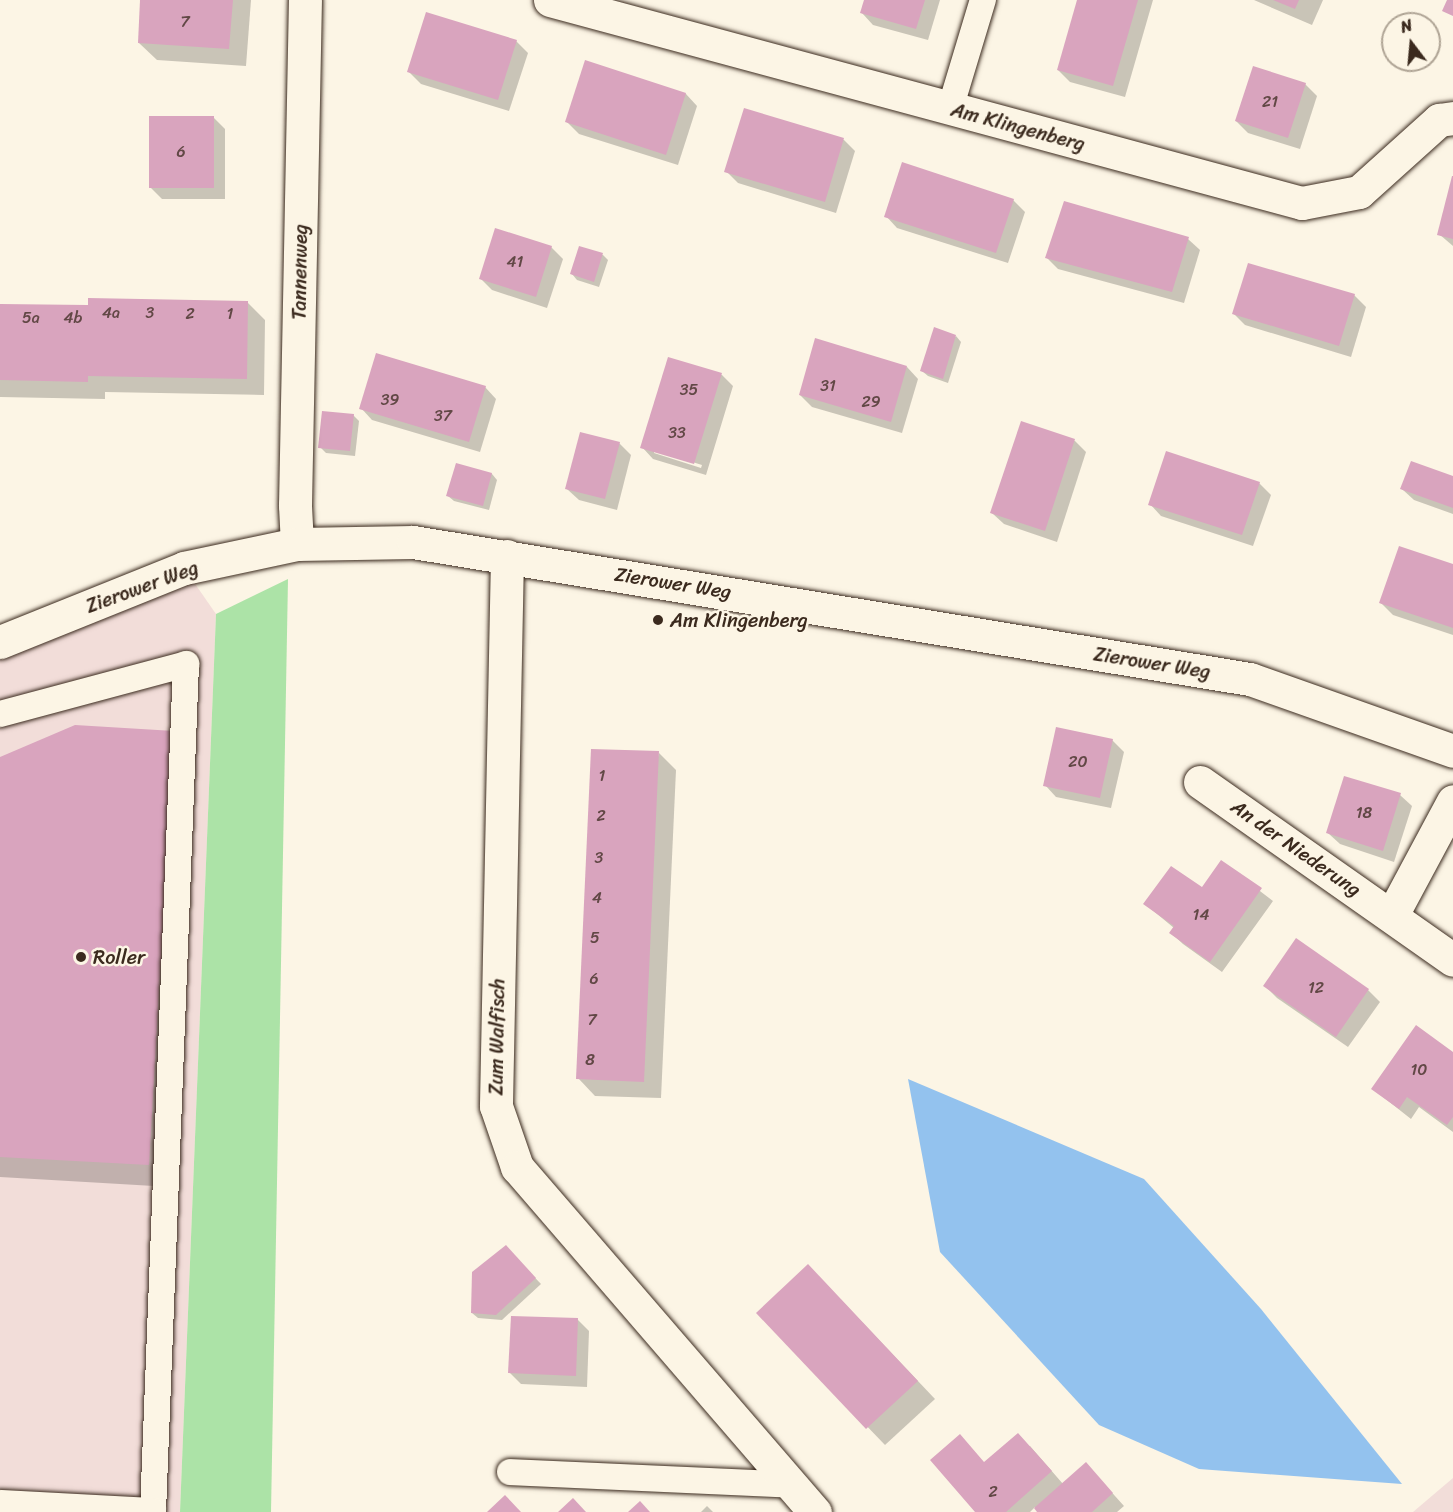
<!DOCTYPE html>
<html>
<head>
<meta charset="utf-8">
<style>
  body { margin:0 }
  #map { position:relative; width:1453px; height:1512px; overflow:hidden; background:#fcf5e5; font-family:Sriracha,sans-serif }
  div>[style] { position:absolute }
  [style*='--x'] { left:calc(var(--x)*1px); top:calc(var(--y)*1px); width:calc(var(--w)*1px); rotate:calc(var(--a)*1deg) }
  .built>* { inset:0; background:#f2ddd9 }
  .green>* { inset:0; background:#ace3a7 }
  .water>* { inset:0; background:#93c2ee }
  .shadow>* { inset:0; background:#0003 }
  .building>* { inset:0; background:#d9a4be }
  .roads { filter:drop-shadow(0 0 2px #3b2a1e) drop-shadow(0 0 2px #3b2a1e) }
  .service>* { height:26px; margin:-13px; padding:0 13px; transform-origin:13px; border-radius:13px; background:#fcf5e5 }
  .minor>* { height:33px; margin:-16.5px; padding:0 16.5px; transform-origin:16.5px; border-radius:16.5px; background:#fcf5e5 }
  .dots>* { width:16px; height:16px; translate:-50% -50%; box-sizing:border-box; border:3px solid #fcf5e5; border-radius:50% }
  span { translate:-50% -50%; white-space:nowrap; text-align:center; line-height:1.15; -webkit-text-stroke:5px #fcf5e5; paint-order:stroke }
  .number-label { font-size:16px; color:#624846 }
  .number-label span { -webkit-text-stroke-width:0 }
  .street-label { font-size:20px; color:#3b2a1e }
  .poi-label { font-size:20px; color:#3b2a1e }
  .left { translate:0 -50%; text-align:left }
  .north { position:absolute; left:1381px; top:12px; width:60px; height:60px; box-sizing:border-box; background:#fcf5e5; border:2px solid #afa495; border-radius:50%; rotate:344deg; font-size:16px; font-weight:700; line-height:24px; text-align:center; color:#3b2a1e }
  .north::after { content:''; display:block; margin:auto; width:21px; height:27px; background:#3b2a1e; clip-path:polygon(50% 0,100% 100%,50% 72%,0 100%) }
</style>
</head>
<body>
<div id="map">
  <div class="built">
    <div style="clip-path:polygon(184px 568px,216px 614px,180px 1512px,0 1512px,0 642px)"></div>
    <div style="clip-path:polygon(1453px 1478px,1453px 1512px,1413px 1512px)"></div>
  </div>
  <div class="green">
    <div style="clip-path:polygon(288px 579px,271px 1512px,180px 1512px,216px 614px)"></div>
  </div>
  <div class="water">
    <div style="clip-path:polygon(908px 1079px,1144px 1179px,1261px 1309px,1402px 1484px,1199px 1469px,1099px 1425px,940px 1252px)"></div>
  </div>
  <div class="shadow">
    <div style="clip-path:polygon(142px 0,251px 0,246px 66px,157px 60px,139px 43px)"></div>
    <div style="clip-path:polygon(865px 0,940px 0,928px 40px,873px 25px,862px 13px)"></div>
    <div style="clip-path:polygon(1078px 0,1153px 0,1125px 97px,1070px 82px,1058px 70px)"></div>
    <div style="clip-path:polygon(1254px 0,1323px 0,1312px 25px)"></div>
    <div style="clip-path:polygon(516px 41px,528px 53px,509px 111px,421px 84px,409px 72px)"></div>
    <div style="clip-path:polygon(586px 62px,686px 94px,697px 106px,678px 165px,579px 134px,567px 122px)"></div>
    <div style="clip-path:polygon(1305px 84px,1317px 96px,1300px 149px,1248px 133px,1236px 121px)"></div>
    <div style="clip-path:polygon(745px 110px,844px 140px,855px 151px,836px 213px,738px 183px,726px 171px)"></div>
    <div style="clip-path:polygon(213px 117px,225px 129px,225px 199px,162px 199px,150px 187px)"></div>
    <div style="clip-path:polygon(1453px 179px,1453px 246px,1439px 234px)"></div>
    <div style="clip-path:polygon(1013px 200px,1025px 212px,1008px 263px,897px 228px,886px 216px)"></div>
    <div style="clip-path:polygon(1188px 239px,1200px 250px,1184px 303px,1058px 269px,1047px 258px)"></div>
    <div style="clip-path:polygon(551px 247px,563px 259px,547px 308px,492px 290px,481px 279px)"></div>
    <div style="clip-path:polygon(580px 248px,603px 255px,608px 260px,599px 287px,577px 280px,572px 274px)"></div>
    <div style="clip-path:polygon(1354px 295px,1366px 307px,1351px 357px,1245px 325px,1234px 314px)"></div>
    <div style="clip-path:polygon(248px 303px,265px 320px,264px 395px,105px 392px,105px 399px,0 397px,0 305px,89px 307px)"></div>
    <div style="clip-path:polygon(956px 336px,961px 342px,948px 383px,928px 376px,922px 371px)"></div>
    <div style="clip-path:polygon(evenodd,669px 359px,722px 375px,733px 386px,706px 475px,653px 459px,642px 447px,669px 359px,654px 450px,702px 465px,701px 468px,654px 453px,654px 450px)"></div>
    <div style="clip-path:polygon(907px 367px,918px 379px,902px 433px,812px 407px,800px 395px)"></div>
    <div style="clip-path:polygon(485px 387px,496px 399px,480px 452px,372px 420px,361px 408px)"></div>
    <div style="clip-path:polygon(353px 415px,359px 421px,355px 456px,326px 453px,320px 447px)"></div>
    <div style="clip-path:polygon(1022px 423px,1075px 441px,1086px 452px,1057px 542px,1004px 524px,992px 513px)"></div>
    <div style="clip-path:polygon(619px 443px,631px 455px,617px 510px,579px 500px,567px 489px)"></div>
    <div style="clip-path:polygon(457px 465px,492px 474px,497px 480px,489px 510px,454px 501px,448px 496px)"></div>
    <div style="clip-path:polygon(1453px 477px,1453px 514px,1414px 500px,1402px 489px)"></div>
    <div style="clip-path:polygon(1259px 483px,1271px 495px,1253px 546px,1161px 516px,1150px 504px)"></div>
    <div style="clip-path:polygon(1453px 566px,1453px 635px,1393px 615px,1381px 603px)"></div>
    <div style="clip-path:polygon(173px 732px,196px 755px,171px 1187px,0 1177px,0 759px)"></div>
    <div style="clip-path:polygon(1112px 740px,1124px 752px,1111px 808px,1056px 797px,1045px 785px)"></div>
    <div style="clip-path:polygon(659px 753px,676px 770px,661px 1098px,595px 1096px,578px 1078px)"></div>
    <div style="clip-path:polygon(1400px 795px,1412px 806px,1394px 862px,1340px 844px,1328px 833px)"></div>
    <div style="clip-path:polygon(1222px 862px,1273px 901px,1222px 972px,1183px 944px,1171px 933px,1174px 928px,1145px 904px,1202px 890px)"></div>
    <div style="clip-path:polygon(1297px 941px,1368px 990px,1380px 1002px,1348px 1047px,1277px 998px,1265px 986px)"></div>
    <div style="clip-path:polygon(1453px 1053px,1453px 1132px,1419px 1107px,1411px 1119px,1373px 1089px)"></div>
    <div style="clip-path:polygon(506px 1247px,541px 1284px,502px 1320px,478px 1318px,472px 1313px)"></div>
    <div style="clip-path:polygon(825px 1283px,935px 1399px,885px 1445px,758px 1313px)"></div>
    <div style="clip-path:polygon(577px 1319px,589px 1331px,587px 1387px,521px 1384px,510px 1373px)"></div>
    <div style="clip-path:polygon(1030px 1446px,1063px 1484px,1097px 1476px,1124px 1506px,1117px 1512px,1039px 1512px,1035px 1507px,1030px 1512px,977px 1512px,985px 1463px)"></div>
    <div style="clip-path:polygon(707px 1506px,713px 1512px,701px 1512px)"></div>
  </div>
  <div class="building">
    <div style="clip-path:polygon(140px 0,233px 0,229px 49px,138px 43px)"></div>
    <div style="clip-path:polygon(864px 0,925px 0,916px 29px,860px 13px)"></div>
    <div style="clip-path:polygon(1077px 0,1138px 0,1113px 86px,1057px 70px)"></div>
    <div style="clip-path:polygon(1273px 0,1299px 0,1295px 9px)"></div>
    <div style="clip-path:polygon(1447px 0,1453px 0,1453px 16px,1442px 11px)"></div>
    <div style="clip-path:polygon(426px 12px,517px 40px,498px 100px,407px 72px)"></div>
    <div style="clip-path:polygon(585px 60px,686px 93px,666px 155px,565px 122px)"></div>
    <div style="clip-path:polygon(1253px 66px,1306px 83px,1288px 138px,1235px 121px)"></div>
    <div style="clip-path:polygon(744px 108px,844px 138px,825px 202px,724px 172px)"></div>
    <div style="clip-path:polygon(149px 116px,214px 116px,214px 188px,149px 188px)"></div>
    <div style="clip-path:polygon(902px 162px,1014px 199px,996px 253px,884px 217px)"></div>
    <div style="clip-path:polygon(1452px 176px,1453px 176px,1453px 239px,1437px 235px)"></div>
    <div style="clip-path:polygon(1064px 201px,1189px 237px,1172px 292px,1045px 258px)"></div>
    <div style="clip-path:polygon(495px 228px,552px 246px,536px 297px,479px 279px)"></div>
    <div style="clip-path:polygon(579px 246px,603px 253px,594px 282px,570px 274px)"></div>
    <div style="clip-path:polygon(1248px 263px,1355px 294px,1339px 346px,1232px 314px)"></div>
    <div style="clip-path:polygon(88px 298px,248px 301px,247px 379px,88px 376px,88px 382px,0 380px,0 304px,88px 305px)"></div>
    <div style="clip-path:polygon(934px 327px,956px 335px,943px 379px,920px 371px)"></div>
    <div style="clip-path:polygon(815px 338px,907px 366px,891px 422px,799px 395px)"></div>
    <div style="clip-path:polygon(376px 353px,486px 386px,469px 442px,359px 409px)"></div>
    <div style="clip-path:polygon(668px 357px,722px 373px,694px 464px,640px 448px)"></div>
    <div style="clip-path:polygon(322px 411px,354px 414px,350px 451px,318px 448px)"></div>
    <div style="clip-path:polygon(1021px 421px,1075px 439px,1045px 531px,990px 513px)"></div>
    <div style="clip-path:polygon(580px 432px,620px 442px,605px 499px,565px 489px)"></div>
    <div style="clip-path:polygon(1166px 451px,1260px 482px,1242px 535px,1148px 505px)"></div>
    <div style="clip-path:polygon(1411px 461px,1453px 476px,1453px 508px,1400px 489px)"></div>
    <div style="clip-path:polygon(456px 463px,492px 473px,483px 506px,446px 496px)"></div>
    <div style="clip-path:polygon(1399px 546px,1453px 564px,1453px 628px,1379px 603px)"></div>
    <div style="clip-path:polygon(75px 725px,174px 731px,149px 1165px,0 1157px,0 757px)"></div>
    <div style="clip-path:polygon(1056px 727px,1113px 739px,1100px 798px,1043px 786px)"></div>
    <div style="clip-path:polygon(591px 749px,659px 751px,644px 1082px,576px 1079px)"></div>
    <div style="clip-path:polygon(1344px 776px,1401px 793px,1383px 851px,1326px 833px)"></div>
    <div style="clip-path:polygon(1221px 860px,1262px 888px,1210px 962px,1169px 933px,1174px 926px,1143px 904px,1171px 866px,1202px 887px)"></div>
    <div style="clip-path:polygon(1296px 938px,1369px 989px,1336px 1037px,1263px 986px)"></div>
    <div style="clip-path:polygon(1416px 1025px,1453px 1052px,1453px 1117px,1447px 1125px,1407px 1097px,1399px 1109px,1371px 1089px)"></div>
    <div style="clip-path:polygon(506px 1245px,536px 1278px,496px 1315px,471px 1313px,472px 1272px)"></div>
    <div style="clip-path:polygon(808px 1264px,918px 1381px,866px 1429px,756px 1313px)"></div>
    <div style="clip-path:polygon(511px 1316px,578px 1318px,576px 1376px,508px 1373px)"></div>
    <div style="clip-path:polygon(1018px 1433px,1052px 1471px,1006px 1512px,975px 1512px,930px 1460px,960px 1434px,984px 1462px)"></div>
    <div style="clip-path:polygon(1086px 1462px,1113px 1493px,1092px 1512px,1037px 1512px,1034px 1508px)"></div>
    <div style="clip-path:polygon(505px 1495px,521px 1512px,487px 1512px)"></div>
    <div style="clip-path:polygon(573px 1498px,586px 1512px,558px 1512px)"></div>
    <div style="clip-path:polygon(640px 1501px,650px 1512px,628px 1512px)"></div>
  </div>
  <div class="roads">
    <div class="service">
      <div style="--x:950;--y:109;--w:114;--a:-73.2"></div>
      <div style="--x:0;--y:714;--w:193;--a:-15"></div>
      <div style="--x:186;--y:664;--w:848;--a:92.23"></div>
      <div style="--x:153;--y:1511;--w:153;--a:-177"></div>
      <div style="--x:510;--y:1472;--w:281;--a:2.6"></div>
    </div>
    <div class="minor">
      <div style="--x:550;--y:0;--w:779;--a:15.11"></div>
      <div style="--x:1302;--y:203;--w:58;--a:-10.9"></div>
      <div style="--x:1359;--y:192;--w:108;--a:-42"></div>
      <div style="--x:1439;--y:120;--w:14;--a:-8"></div>
      <div style="--x:297;--y:544;--w:39;--a:-93"></div>
      <div style="--x:295;--y:505;--w:505;--a:-88.87"></div>
      <div style="--x:507;--y:556;--w:550;--a:91.15"></div>
      <div style="--x:496;--y:1106;--w:65;--a:71"></div>
      <div style="--x:517;--y:1167;--w:456;--a:49.2"></div>
      <div style="--x:0;--y:642;--w:198;--a:-21.9"></div>
      <div style="--x:184;--y:568;--w:116;--a:-12"></div>
      <div style="--x:297;--y:544;--w:116;--a:-1"></div>
      <div style="--x:413;--y:542;--w:848;--a:9.3"></div>
      <div style="--x:1250;--y:679;--w:215;--a:19.5"></div>
      <div style="--x:1200;--y:782;--w:309;--a:35.1"></div>
      <div style="--x:1392;--y:915;--w:129;--a:-61.8"></div>
    </div>
  </div>
  <div class="dots">
    <div style="left:658px;top:620px;background:#3b2a1e"></div>
    <div style="left:81px;top:957px;background:#3b2a1e"></div>
  </div>
  <div class="number-label">
    <span style="left:185px;top:22px">7</span>
    <span style="left:1270px;top:102px">21</span>
    <span style="left:181px;top:152px">6</span>
    <span style="left:515px;top:262px">41</span>
    <span style="left:111px;top:313px">4a</span>
    <span style="left:150px;top:313px">3</span>
    <span style="left:190px;top:314px">2</span>
    <span style="left:230px;top:314px">1</span>
    <span style="left:31px;top:318px">5a</span>
    <span style="left:73px;top:318px">4b</span>
    <span style="left:828px;top:386px">31</span>
    <span style="left:689px;top:390px">35</span>
    <span style="left:390px;top:400px">39</span>
    <span style="left:871px;top:402px">29</span>
    <span style="left:443px;top:416px">37</span>
    <span style="left:677px;top:433px">33</span>
    <span style="left:1078px;top:762px">20</span>
    <span style="left:602px;top:776px">1</span>
    <span style="left:1364px;top:813px">18</span>
    <span style="left:601px;top:816px">2</span>
    <span style="left:599px;top:858px">3</span>
    <span style="left:597px;top:898px">4</span>
    <span style="left:1201px;top:915px">14</span>
    <span style="left:595px;top:938px">5</span>
    <span style="left:594px;top:979px">6</span>
    <span style="left:1316px;top:988px">12</span>
    <span style="left:592px;top:1020px">7</span>
    <span style="left:590px;top:1060px">8</span>
    <span style="left:1419px;top:1070px">10</span>
    <span style="left:993px;top:1492px">2</span>
  </div>
  <div class="street-label">
    <span style="left:1018px;top:127px;rotate:15deg">Am Klingenberg</span>
    <span style="left:300px;top:272px;rotate:-89deg">Tannenweg</span>
    <span style="left:673px;top:583px;rotate:9deg">Zierower Weg</span>
    <span style="left:142px;top:587px;rotate:-20deg">Zierower Weg</span>
    <span style="left:1152px;top:663px;rotate:9deg">Zierower Weg</span>
    <span style="left:1296px;top:848px;rotate:35deg">An der Niederung</span>
    <span style="left:497px;top:1037px;rotate:-89deg">Zum Walfisch</span>
  </div>
  <div class="poi-label">
    <span class="left" style="left:670px;top:620px">Am Klingenberg</span>
    <span class="left" style="left:93px;top:957px">Roller</span>
  </div>
  <div class="north">N</div>
</div>
</body>
</html>
